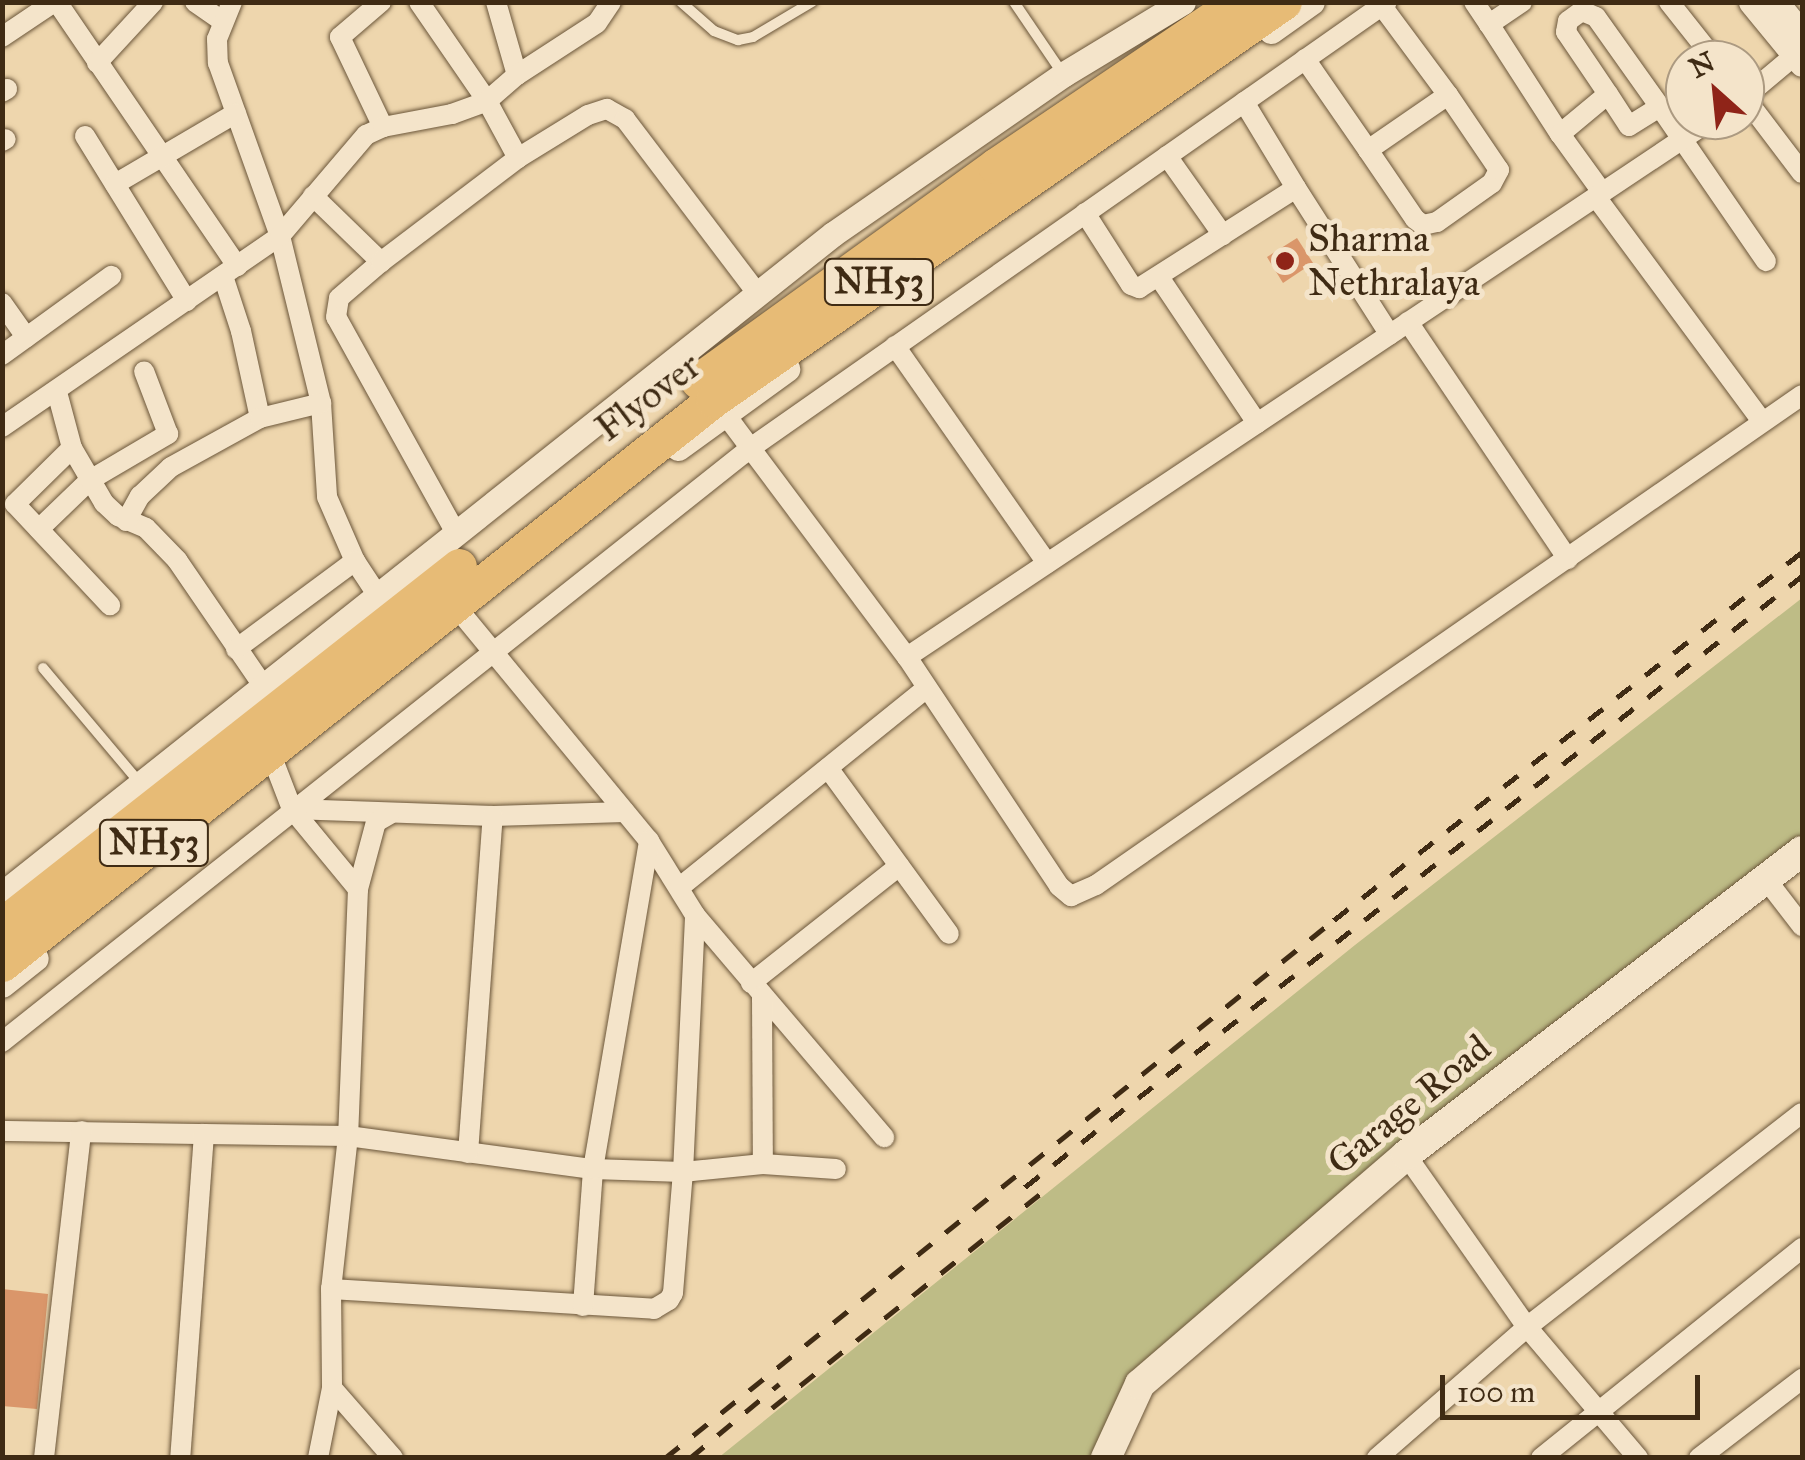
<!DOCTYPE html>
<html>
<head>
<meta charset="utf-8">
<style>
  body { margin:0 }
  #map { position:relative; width:1805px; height:1460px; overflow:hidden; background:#eed6ad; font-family:"IM FELL Great Primer",serif }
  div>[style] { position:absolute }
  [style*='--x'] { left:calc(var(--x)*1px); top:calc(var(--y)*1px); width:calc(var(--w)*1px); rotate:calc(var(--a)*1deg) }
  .green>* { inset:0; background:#bebc86 }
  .building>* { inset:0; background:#da966a }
  .roads { filter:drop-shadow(0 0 2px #6b563a) drop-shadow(0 0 2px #6b563a) }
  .service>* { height:10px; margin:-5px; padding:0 5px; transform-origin:5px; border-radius:5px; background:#f4e4ca }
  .minor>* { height:20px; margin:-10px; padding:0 10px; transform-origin:10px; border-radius:10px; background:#f4e4ca }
  .tertiary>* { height:25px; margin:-12.5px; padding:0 12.5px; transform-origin:12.5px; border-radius:12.5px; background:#f4e4ca }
  .secondary>* { height:30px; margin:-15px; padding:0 15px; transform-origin:15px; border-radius:15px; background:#f4e4ca }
  .trunk>* { height:35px; margin:-17.5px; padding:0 17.5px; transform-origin:17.5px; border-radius:17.5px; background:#e7bb76 }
  .rail>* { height:5px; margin-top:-2.5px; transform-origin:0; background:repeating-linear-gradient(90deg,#3f2b14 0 18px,transparent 0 36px) }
  .dots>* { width:28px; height:28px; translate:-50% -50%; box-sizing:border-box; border:5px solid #f4e4ca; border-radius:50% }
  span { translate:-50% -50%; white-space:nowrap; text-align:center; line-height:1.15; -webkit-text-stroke:10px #f4e4ca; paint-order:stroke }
  .shield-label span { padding:2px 8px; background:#f4e4ca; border:2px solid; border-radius:8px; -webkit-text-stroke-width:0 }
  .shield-label { font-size:35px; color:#3f2b14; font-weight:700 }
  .poi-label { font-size:38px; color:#3f2b14 }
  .left { translate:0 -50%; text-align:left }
  .street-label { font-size:38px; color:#3f2b14 }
  .frame { position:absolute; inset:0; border:5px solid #3f2b14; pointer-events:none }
  .north { position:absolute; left:1665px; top:40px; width:100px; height:100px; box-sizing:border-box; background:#f4e4ca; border:2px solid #ac9a81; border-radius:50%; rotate:333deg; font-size:28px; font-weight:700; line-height:40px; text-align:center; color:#3f2b14 }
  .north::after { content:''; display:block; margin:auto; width:35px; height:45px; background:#8f2418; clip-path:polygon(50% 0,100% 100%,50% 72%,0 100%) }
  .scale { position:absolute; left:1440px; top:1375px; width:260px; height:45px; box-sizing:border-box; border:5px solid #3f2b14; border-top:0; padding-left:12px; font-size:30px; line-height:35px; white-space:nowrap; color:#3f2b14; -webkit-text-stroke:8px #f4e4ca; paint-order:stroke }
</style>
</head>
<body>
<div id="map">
  <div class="green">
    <div style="clip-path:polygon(1802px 598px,1802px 851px,1140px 1384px,1117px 1457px,718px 1458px,1355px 945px)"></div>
  </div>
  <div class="building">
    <div style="clip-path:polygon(1297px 238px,1313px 263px,1283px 283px,1267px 257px)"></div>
    <div style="clip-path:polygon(2px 1289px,48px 1294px,37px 1409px,2px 1406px)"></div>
  </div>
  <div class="roads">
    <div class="service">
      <div style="--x:681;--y:2;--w:44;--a:41.3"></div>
      <div style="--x:714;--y:31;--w:26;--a:21"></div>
      <div style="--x:738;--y:40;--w:15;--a:-11"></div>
      <div style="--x:753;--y:37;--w:69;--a:-30.7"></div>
      <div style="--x:1014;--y:2;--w:87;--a:55.8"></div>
      <div style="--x:43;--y:668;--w:149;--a:49.9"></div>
    </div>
    <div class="minor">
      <div style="--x:57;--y:2;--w:320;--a:55.7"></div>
      <div style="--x:195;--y:2;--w:33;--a:35"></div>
      <div style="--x:232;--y:2;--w:40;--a:112"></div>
      <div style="--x:217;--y:39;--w:24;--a:88"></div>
      <div style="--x:218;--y:63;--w:184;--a:70.3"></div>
      <div style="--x:280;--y:236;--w:172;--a:76.2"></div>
      <div style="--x:321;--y:403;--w:94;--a:86.3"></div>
      <div style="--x:327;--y:497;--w:70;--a:66.4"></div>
      <div style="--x:355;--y:561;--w:42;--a:56.7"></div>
      <div style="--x:381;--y:2;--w:54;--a:139.5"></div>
      <div style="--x:340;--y:37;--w:100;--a:64.5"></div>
      <div style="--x:419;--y:2;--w:120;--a:55.5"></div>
      <div style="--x:487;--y:101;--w:65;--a:61.5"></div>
      <div style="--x:496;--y:2;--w:76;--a:74"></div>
      <div style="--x:1474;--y:2;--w:27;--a:56"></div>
      <div style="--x:1522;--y:2;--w:40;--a:146"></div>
      <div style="--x:1489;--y:24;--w:131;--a:57.2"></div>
      <div style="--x:1560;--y:134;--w:62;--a:-39.8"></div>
      <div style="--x:1608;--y:94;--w:38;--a:57"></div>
      <div style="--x:1629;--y:126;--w:36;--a:-32"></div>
      <div style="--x:1660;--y:107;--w:187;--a:55.5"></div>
      <div style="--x:1669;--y:2;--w:74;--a:51.6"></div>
      <div style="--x:2;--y:37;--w:63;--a:-33.9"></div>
      <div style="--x:1305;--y:59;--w:111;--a:55.3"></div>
      <div style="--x:1368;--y:150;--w:97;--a:-34.5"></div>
      <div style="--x:1448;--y:95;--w:111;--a:-126.6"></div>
      <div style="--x:97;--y:63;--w:83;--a:-47.4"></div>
      <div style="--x:2;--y:92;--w:6;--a:-31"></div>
      <div style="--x:1608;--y:94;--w:75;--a:-124.1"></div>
      <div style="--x:1566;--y:32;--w:11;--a:-80"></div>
      <div style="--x:1568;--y:21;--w:17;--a:-36"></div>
      <div style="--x:1582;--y:11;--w:15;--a:23"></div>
      <div style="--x:1596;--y:17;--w:110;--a:54.6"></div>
      <div style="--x:1745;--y:97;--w:65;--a:-40"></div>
      <div style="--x:1745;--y:98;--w:94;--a:52.8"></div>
      <div style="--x:1244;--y:102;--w:100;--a:58.8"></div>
      <div style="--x:1560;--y:134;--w:72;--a:54.1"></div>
      <div style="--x:85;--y:136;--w:194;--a:58.3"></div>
      <div style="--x:2;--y:141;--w:4;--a:-27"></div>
      <div style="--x:1368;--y:150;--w:83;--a:55.7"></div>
      <div style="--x:1415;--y:219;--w:10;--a:37"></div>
      <div style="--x:1423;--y:225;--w:14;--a:-12"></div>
      <div style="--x:1437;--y:222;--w:67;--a:-35.3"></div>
      <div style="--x:1492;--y:183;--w:15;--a:-62"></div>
      <div style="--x:1499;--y:170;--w:91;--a:-124.2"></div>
      <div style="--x:1167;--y:156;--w:97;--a:54.7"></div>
      <div style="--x:115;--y:184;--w:140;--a:-30.4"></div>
      <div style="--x:313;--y:196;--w:95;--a:44.1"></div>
      <div style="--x:1596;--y:197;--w:279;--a:53.5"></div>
      <div style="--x:1085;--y:213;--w:85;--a:57.4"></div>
      <div style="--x:1131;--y:285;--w:9;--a:21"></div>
      <div style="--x:1139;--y:288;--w:186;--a:-32.5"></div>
      <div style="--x:1296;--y:188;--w:174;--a:57.4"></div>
      <div style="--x:223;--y:276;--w:58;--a:71.9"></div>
      <div style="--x:241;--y:331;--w:89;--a:77.7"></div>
      <div style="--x:1159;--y:277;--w:176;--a:56.1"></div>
      <div style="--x:2;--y:303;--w:42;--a:54.8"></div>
      <div style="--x:1408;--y:322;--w:286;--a:56"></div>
      <div style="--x:895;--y:346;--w:265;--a:55"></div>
      <div style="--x:2;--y:355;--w:135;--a:-35.9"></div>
      <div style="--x:57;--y:392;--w:58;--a:75"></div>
      <div style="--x:72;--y:448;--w:64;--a:59.8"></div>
      <div style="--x:104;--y:503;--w:19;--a:43"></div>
      <div style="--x:118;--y:516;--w:30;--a:23"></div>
      <div style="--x:146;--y:528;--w:45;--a:45.9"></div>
      <div style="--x:177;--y:560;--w:154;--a:55.6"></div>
      <div style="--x:725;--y:414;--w:304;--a:53.2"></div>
      <div style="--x:907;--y:657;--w:275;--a:56.4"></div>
      <div style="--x:1059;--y:886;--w:16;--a:40"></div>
      <div style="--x:1071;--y:896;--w:27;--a:-24"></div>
      <div style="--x:1096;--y:885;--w:859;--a:-34.76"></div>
      <div style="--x:2;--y:427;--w:337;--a:-34.5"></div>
      <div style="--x:280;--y:236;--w:133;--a:-49.6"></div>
      <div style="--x:366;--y:135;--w:19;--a:-25"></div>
      <div style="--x:383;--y:127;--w:70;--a:-10.7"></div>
      <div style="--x:452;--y:114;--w:37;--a:-20"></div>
      <div style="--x:487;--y:101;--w:40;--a:-41"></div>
      <div style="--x:517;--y:75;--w:95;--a:-33"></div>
      <div style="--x:597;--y:23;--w:25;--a:-56"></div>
      <div style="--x:72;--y:448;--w:80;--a:135.5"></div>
      <div style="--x:15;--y:504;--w:139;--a:46.8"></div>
      <div style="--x:126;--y:521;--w:29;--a:-61"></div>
      <div style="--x:140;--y:496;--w:42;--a:-43.1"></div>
      <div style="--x:171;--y:467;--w:102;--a:-28.8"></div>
      <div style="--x:260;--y:418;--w:63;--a:-13.8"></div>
      <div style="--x:39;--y:529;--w:71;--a:-43.9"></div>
      <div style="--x:90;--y:480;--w:91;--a:-30.5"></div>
      <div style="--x:168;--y:434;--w:67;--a:-110.9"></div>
      <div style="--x:457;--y:535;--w:249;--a:-119"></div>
      <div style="--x:336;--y:317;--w:19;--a:-81"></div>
      <div style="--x:339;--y:298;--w:55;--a:-40.6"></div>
      <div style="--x:381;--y:262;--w:172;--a:-37.2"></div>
      <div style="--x:518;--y:158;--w:82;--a:-31.6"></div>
      <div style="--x:588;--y:115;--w:20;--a:-18"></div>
      <div style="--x:607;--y:109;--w:21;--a:29"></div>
      <div style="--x:625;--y:119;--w:218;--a:52.8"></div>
      <div style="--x:462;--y:614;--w:294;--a:50.5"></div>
      <div style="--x:649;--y:841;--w:87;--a:58.1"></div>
      <div style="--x:695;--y:915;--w:292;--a:49.6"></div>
      <div style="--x:236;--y:649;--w:148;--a:-36.5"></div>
      <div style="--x:907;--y:657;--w:967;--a:-33.74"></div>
      <div style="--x:275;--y:765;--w:47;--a:68.9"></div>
      <div style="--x:292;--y:809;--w:104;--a:50.5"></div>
      <div style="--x:358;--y:889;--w:247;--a:92.3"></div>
      <div style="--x:348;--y:1136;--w:154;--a:96.3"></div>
      <div style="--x:331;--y:1289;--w:99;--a:89.4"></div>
      <div style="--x:332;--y:1388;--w:93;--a:48.9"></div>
      <div style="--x:828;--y:768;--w:205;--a:53.9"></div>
      <div style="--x:292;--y:809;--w:201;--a:2"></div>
      <div style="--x:493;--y:816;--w:132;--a:-1.7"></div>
      <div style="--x:1765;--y:878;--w:61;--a:52.4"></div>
      <div style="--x:680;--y:887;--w:317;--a:-38.9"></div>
      <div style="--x:358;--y:889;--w:69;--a:-75"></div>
      <div style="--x:376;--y:822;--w:16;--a:-30"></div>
      <div style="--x:751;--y:983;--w:189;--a:-38.3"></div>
      <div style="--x:762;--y:996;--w:168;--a:89.7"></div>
      <div style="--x:2;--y:1042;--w:957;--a:-38.43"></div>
      <div style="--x:752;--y:447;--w:775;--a:-35.02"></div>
      <div style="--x:2;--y:1131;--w:202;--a:0.9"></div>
      <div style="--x:204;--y:1134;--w:325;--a:94.2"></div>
      <div style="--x:204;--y:1134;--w:144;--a:0.8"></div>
      <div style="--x:348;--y:1136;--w:247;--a:7.7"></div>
      <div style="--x:593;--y:1169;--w:90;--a:1.9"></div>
      <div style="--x:683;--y:1172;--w:80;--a:-5.7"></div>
      <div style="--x:763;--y:1164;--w:73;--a:3.9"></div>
      <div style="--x:468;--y:1153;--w:338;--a:-85.8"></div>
      <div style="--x:1406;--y:1155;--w:210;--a:54.9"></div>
      <div style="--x:1527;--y:1327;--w:172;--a:49.7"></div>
      <div style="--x:331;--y:1289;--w:324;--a:3.5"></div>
      <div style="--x:654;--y:1309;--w:17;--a:-31"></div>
      <div style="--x:669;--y:1300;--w:8;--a:-60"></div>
      <div style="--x:673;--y:1293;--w:121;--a:-85.3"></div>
      <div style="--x:683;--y:1172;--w:257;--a:-87.3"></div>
      <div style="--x:583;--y:1306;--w:137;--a:-85.8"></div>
      <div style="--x:593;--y:1169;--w:333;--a:-80.3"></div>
      <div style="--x:44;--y:1458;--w:329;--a:-83.5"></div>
      <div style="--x:318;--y:1458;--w:71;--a:-78.7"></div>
      <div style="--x:1377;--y:1458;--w:199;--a:-41.1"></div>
      <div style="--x:1527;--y:1327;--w:348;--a:-37.9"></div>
      <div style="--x:1541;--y:1458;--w:335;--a:-38.8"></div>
      <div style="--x:1699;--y:1458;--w:130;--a:-37.5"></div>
    </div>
    <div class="tertiary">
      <div style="--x:1751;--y:2;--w:80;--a:50.6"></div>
      <div style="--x:1776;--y:2;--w:41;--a:50.9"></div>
      <div style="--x:1271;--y:31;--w:50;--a:-35.3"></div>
      <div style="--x:678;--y:448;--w:135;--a:-35.9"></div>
      <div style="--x:2;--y:894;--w:1061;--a:-38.46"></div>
      <div style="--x:833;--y:234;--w:281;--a:-34.7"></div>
      <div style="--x:1064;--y:74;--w:139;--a:-31.2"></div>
      <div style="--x:2;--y:985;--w:43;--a:-38.5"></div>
    </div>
    <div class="secondary">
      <div style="--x:1106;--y:1458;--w:81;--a:-65.3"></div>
      <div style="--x:1140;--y:1384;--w:351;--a:-40.7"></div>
      <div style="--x:1406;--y:1155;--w:499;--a:-37.5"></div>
    </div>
    <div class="trunk">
      <div style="--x:698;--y:381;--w:367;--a:-35.9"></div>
      <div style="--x:995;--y:166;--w:292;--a:-34.1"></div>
      <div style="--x:2;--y:925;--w:581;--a:-38.15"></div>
      <div style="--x:2;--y:964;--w:908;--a:-38.42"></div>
      <div style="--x:713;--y:400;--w:696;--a:-34.88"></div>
    </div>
  </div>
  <div class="rail">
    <div style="--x:1025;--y:1187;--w:988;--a:-38.18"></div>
    <div style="--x:772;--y:1408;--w:359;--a:-38.6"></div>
    <div style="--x:665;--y:1458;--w:858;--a:-38.81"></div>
    <div style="--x:1334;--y:920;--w:595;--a:-38.18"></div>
    <div style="--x:690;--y:1458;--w:116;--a:-39.7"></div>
  </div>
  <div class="dots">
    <div style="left:1285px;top:261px;background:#8f2418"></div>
  </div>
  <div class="shield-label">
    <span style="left:879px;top:282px">NH53</span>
    <span style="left:154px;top:843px">NH53</span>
  </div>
  <div class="poi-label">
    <span class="left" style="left:1308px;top:261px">Sharma<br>Nethralaya</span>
  </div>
  <div class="street-label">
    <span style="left:648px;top:397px;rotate:-37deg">Flyover</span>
    <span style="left:1409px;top:1105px;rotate:-39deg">Garage Road</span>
  </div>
  <div class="frame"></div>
  <div class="north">N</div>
  <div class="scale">100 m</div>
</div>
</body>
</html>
